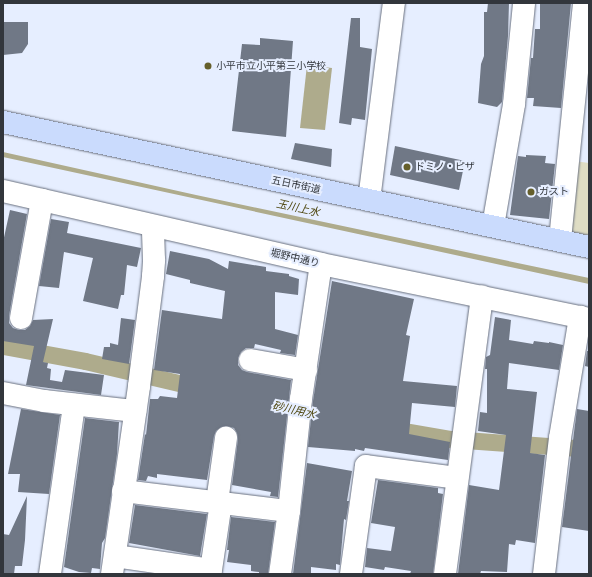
<!DOCTYPE html>
<html>
<head>
<meta charset="utf-8">
<style>
  body { margin:0 }
  #map { position:relative; width:592px; height:577px; overflow:hidden; background:#e6eeff; font-family:Merriweather,"Noto Sans JP",serif }
  div>[style] { position:absolute }
  [style*='--x'] { left:calc(var(--x)*1px); top:calc(var(--y)*1px); width:calc(var(--w)*1px); rotate:calc(var(--a)*1deg) }
  .green>* { inset:0; background:#dfddc4 }
  .water>* { inset:0; background:#aeab8c }
  .canal>* { height:17px; margin:-8.5px; padding:0 8.5px; transform-origin:8.5px; border-radius:8.5px; background:#aeab8c }
  .building>* { inset:0; background:#707886 }
  .roads { filter:drop-shadow(0 0 1px #69707f) drop-shadow(0 0 1px #69707f) }
  .minor>* { height:22px; margin:-11px; padding:0 11px; transform-origin:11px; border-radius:11px; background:#fff }
  .major>* { height:22px; margin:-11px; padding:0 11px; transform-origin:11px; border-radius:11px; background:#cadbfd }
  .dots>* { width:11px; height:11px; translate:-50% -50%; box-sizing:border-box; border:2px solid #e6eeff; border-radius:50% }
  span { translate:-50% -50%; white-space:nowrap; text-align:center; line-height:1.15; -webkit-text-stroke:4px #e6eeff; paint-order:stroke }
  .poi-label { font-size:10px; color:#32363c }
  .left { translate:0 -50%; text-align:left }
  .street-label { font-size:10px; color:#32363c }
  .water-label { font-size:11px; color:#514a14; font-style:italic }
  .frame { position:absolute; inset:0; border:4px solid #32363c; pointer-events:none }
</style>
</head>
<body>
<div id="map">
  <div class="green">
    <div style="clip-path:polygon(574px 161px,589px 163px,589px 238px,572px 233px,567px 224px)"></div>
  </div>
  <div class="water">
    <div style="clip-path:polygon(307px 65px,332px 68px,325px 130px,300px 128px)"></div>
    <div style="clip-path:polygon(3px 152px,196px 195px,589px 278px,589px 284px,3px 157px)"></div>
  </div>
  <div class="canal">
    <div style="--x:3;--y:346;--w:83;--a:10.4"></div>
    <div style="--x:85;--y:361;--w:118;--a:13.2"></div>
    <div style="--x:386;--y:428;--w:66;--a:9.6"></div>
    <div style="--x:451;--y:439;--w:138;--a:4.1"></div>
  </div>
  <div class="building">
    <div style="clip-path:polygon(488px 3px,509px 3px,508px 36px,502px 102px,497px 107px,478px 103px,481px 64px,484px 56px,484px 12px,487px 12px)"></div>
    <div style="clip-path:polygon(540px 3px,571px 3px,561px 108px,533px 106px,534px 98px,527px 98px,531px 58px,533px 58px,535px 29px,540px 29px)"></div>
    <div style="clip-path:polygon(351px 18px,360px 18px,360px 47px,372px 49px,365px 120px,352px 118px,351px 125px,339px 123px)"></div>
    <div style="clip-path:polygon(3px 22px,28px 22px,28px 44px,22px 53px,3px 55px)"></div>
    <div style="clip-path:polygon(260px 38px,293px 41px,286px 137px,232px 131px,242px 44px,260px 45px)"></div>
    <div style="clip-path:polygon(295px 143px,332px 149px,331px 167px,291px 159px)"></div>
    <div style="clip-path:polygon(395px 146px,465px 161px,459px 190px,390px 175px)"></div>
    <div style="clip-path:polygon(526px 155px,546px 156px,545px 163px,555px 164px,549px 219px,510px 215px,518px 156px,526px 157px)"></div>
    <div style="clip-path:polygon(10px 210px,27px 214px,9px 316px,9px 323px,13px 328px,19px 330px,25px 330px,30px 326px,33px 320px,53px 319px,43px 362px,48px 363px,47px 368px,51px 369px,50px 380px,62px 382px,65px 370px,104px 375px,101px 395px,26px 385px,34px 346px,3px 341px,3px 242px)"></div>
    <div style="clip-path:polygon(51px 219px,69px 222px,67px 233px,141px 248px,137px 267px,127px 265px,124px 295px,121px 295px,118px 309px,83px 301px,93px 258px,64px 252px,59px 288px,39px 286px)"></div>
    <div style="clip-path:polygon(170px 251px,209px 259px,228px 269px,229px 261px,266px 267px,266px 271px,289px 274px,289px 276px,299px 279px,298px 295px,275px 292px,275px 329px,298px 335px,295px 355px,280px 353px,281px 350px,255px 344px,254px 348px,246px 348px,241px 352px,238px 358px,238px 365px,242px 370px,247px 372px,291px 380px,278px 497px,270px 496px,271px 492px,232px 485px,238px 439px,237px 433px,234px 428px,227px 426px,221px 427px,216px 431px,214px 436px,207px 480px,157px 474px,157px 478px,148px 476px,146px 481px,138px 480px,145px 434px,146px 435px,150px 399px,158px 399px,160px 396px,177px 398px,180px 374px,154px 370px,162px 310px,222px 319px,225px 291px,190px 283px,190px 280px,166px 274px)"></div>
    <div style="clip-path:polygon(332px 281px,414px 299px,406px 335px,410px 336px,403px 381px,457px 386px,455px 407px,412px 403px,409px 434px,450px 442px,448px 460px,365px 448px,364px 451px,355px 449px,355px 451px,308px 447px,313px 401px)"></div>
    <div style="clip-path:polygon(495px 317px,511px 320px,509px 340px,533px 344px,534px 341px,549px 343px,549px 342px,563px 345px,559px 370px,509px 363px,507px 389px,537px 392px,530px 453px,545px 455px,535px 543px,516px 540px,515px 545px,509px 544px,507px 572px,481px 571px,480px 574px,458px 574px,469px 485px,499px 490px,506px 435px,478px 431px,480px 412px,487px 413px,487px 369px,485px 369px,486px 357px,490px 355px)"></div>
    <div style="clip-path:polygon(121px 318px,135px 320px,129px 364px,102px 359px,104px 347px,110px 347px,110px 343px,118px 345px)"></div>
    <div style="clip-path:polygon(587px 351px,589px 351px,589px 367px,585px 366px)"></div>
    <div style="clip-path:polygon(21px 409px,60px 415px,49px 494px,18px 492px,20px 474px,8px 474px)"></div>
    <div style="clip-path:polygon(577px 409px,589px 411px,589px 531px,562px 527px)"></div>
    <div style="clip-path:polygon(85px 418px,119px 422px,117px 454px,105px 538px,102px 543px,100px 569px,92px 568px,91px 573px,79px 572px,64px 567px)"></div>
    <div style="clip-path:polygon(307px 463px,352px 471px,347px 501px,349px 501px,346px 520px,344px 519px,340px 565px,336px 564px,336px 570px,311px 567px,311px 574px,293px 574px)"></div>
    <div style="clip-path:polygon(378px 480px,438px 488px,438px 493px,443px 494px,433px 574px,410px 574px,411px 571px,385px 567px,384px 570px,365px 567px,367px 548px,391px 551px,395px 527px,371px 523px)"></div>
    <div style="clip-path:polygon(27px 496px,25px 540px,22px 566px,15px 566px,14px 574px,3px 574px,3px 534px,9px 535px)"></div>
    <div style="clip-path:polygon(135px 505px,207px 514px,200px 556px,129px 543px)"></div>
    <div style="clip-path:polygon(231px 517px,275px 522px,268px 574px,259px 574px,259px 572px,251px 571px,251px 565px,227px 562px,229px 550px,227px 550px)"></div>
  </div>
  <div class="roads">
    <div class="minor">
      <div style="--x:3;--y:191;--w:326;--a:12.9"></div>
      <div style="--x:321;--y:264;--w:274;--a:11.6"></div>
      <div style="--x:369;--y:200;--w:199;--a:-82.8"></div>
      <div style="--x:493;--y:226;--w:124;--a:-80.2"></div>
      <div style="--x:514;--y:104;--w:101;--a:-84.3"></div>
      <div style="--x:560;--y:240;--w:238;--a:-84.2"></div>
      <div style="--x:21;--y:318;--w:120;--a:-79.9"></div>
      <div style="--x:250;--y:360;--w:57;--a:10.1"></div>
      <div style="--x:3;--y:393;--w:42;--a:11"></div>
      <div style="--x:44;--y:401;--w:92;--a:6.3"></div>
      <div style="--x:123;--y:491;--w:167;--a:6.9"></div>
      <div style="--x:217;--y:502;--w:65;--a:-82"></div>
      <div style="--x:115;--y:556;--w:97;--a:8.3"></div>
      <div style="--x:211;--y:570;--w:69;--a:-81.6"></div>
      <div style="--x:50;--y:574;--w:171;--a:-81.9"></div>
      <div style="--x:112;--y:574;--w:190;--a:-81.8"></div>
      <div style="--x:139;--y:386;--w:111;--a:-82.7"></div>
      <div style="--x:153;--y:276;--w:16;--a:-86"></div>
      <div style="--x:154;--y:260;--w:34;--a:-92"></div>
      <div style="--x:280;--y:574;--w:64;--a:-81.9"></div>
      <div style="--x:289;--y:511;--w:113;--a:-83.9"></div>
      <div style="--x:301;--y:399;--w:136;--a:-81.6"></div>
      <div style="--x:351;--y:574;--w:109;--a:-82.1"></div>
      <div style="--x:366;--y:466;--w:92;--a:7.5"></div>
      <div style="--x:445;--y:574;--w:280;--a:-82.4"></div>
      <div style="--x:544;--y:574;--w:137;--a:-83.3"></div>
      <div style="--x:560;--y:438;--w:123;--a:-80.6"></div>
    </div>
    <div class="major">
      <div style="--x:3;--y:122;--w:599;--a:12.04"></div>
    </div>
  </div>
  <div class="dots">
    <div style="left:208px;top:66px;background:#655f2b"></div>
    <div style="left:407px;top:167px;background:#655f2b"></div>
    <div style="left:531px;top:192px;background:#655f2b"></div>
  </div>
  <div class="poi-label">
    <span class="left" style="left:216px;top:66px">小平市立小平第三小学校</span>
    <span class="left" style="left:415px;top:167px">ドミノ・ピザ</span>
    <span class="left" style="left:539px;top:192px">ガスト</span>
  </div>
  <div class="street-label">
    <span style="left:296px;top:185px;rotate:12deg">五日市街道</span>
    <span style="left:295px;top:258px;rotate:13deg">堀野中通り</span>
  </div>
  <div class="water-label">
    <span style="left:298px;top:208px;rotate:12deg">玉川上水</span>
    <span style="left:294px;top:410px;rotate:13deg">砂川用水</span>
  </div>
  <div class="frame"></div>
</div>
</body>
</html>
